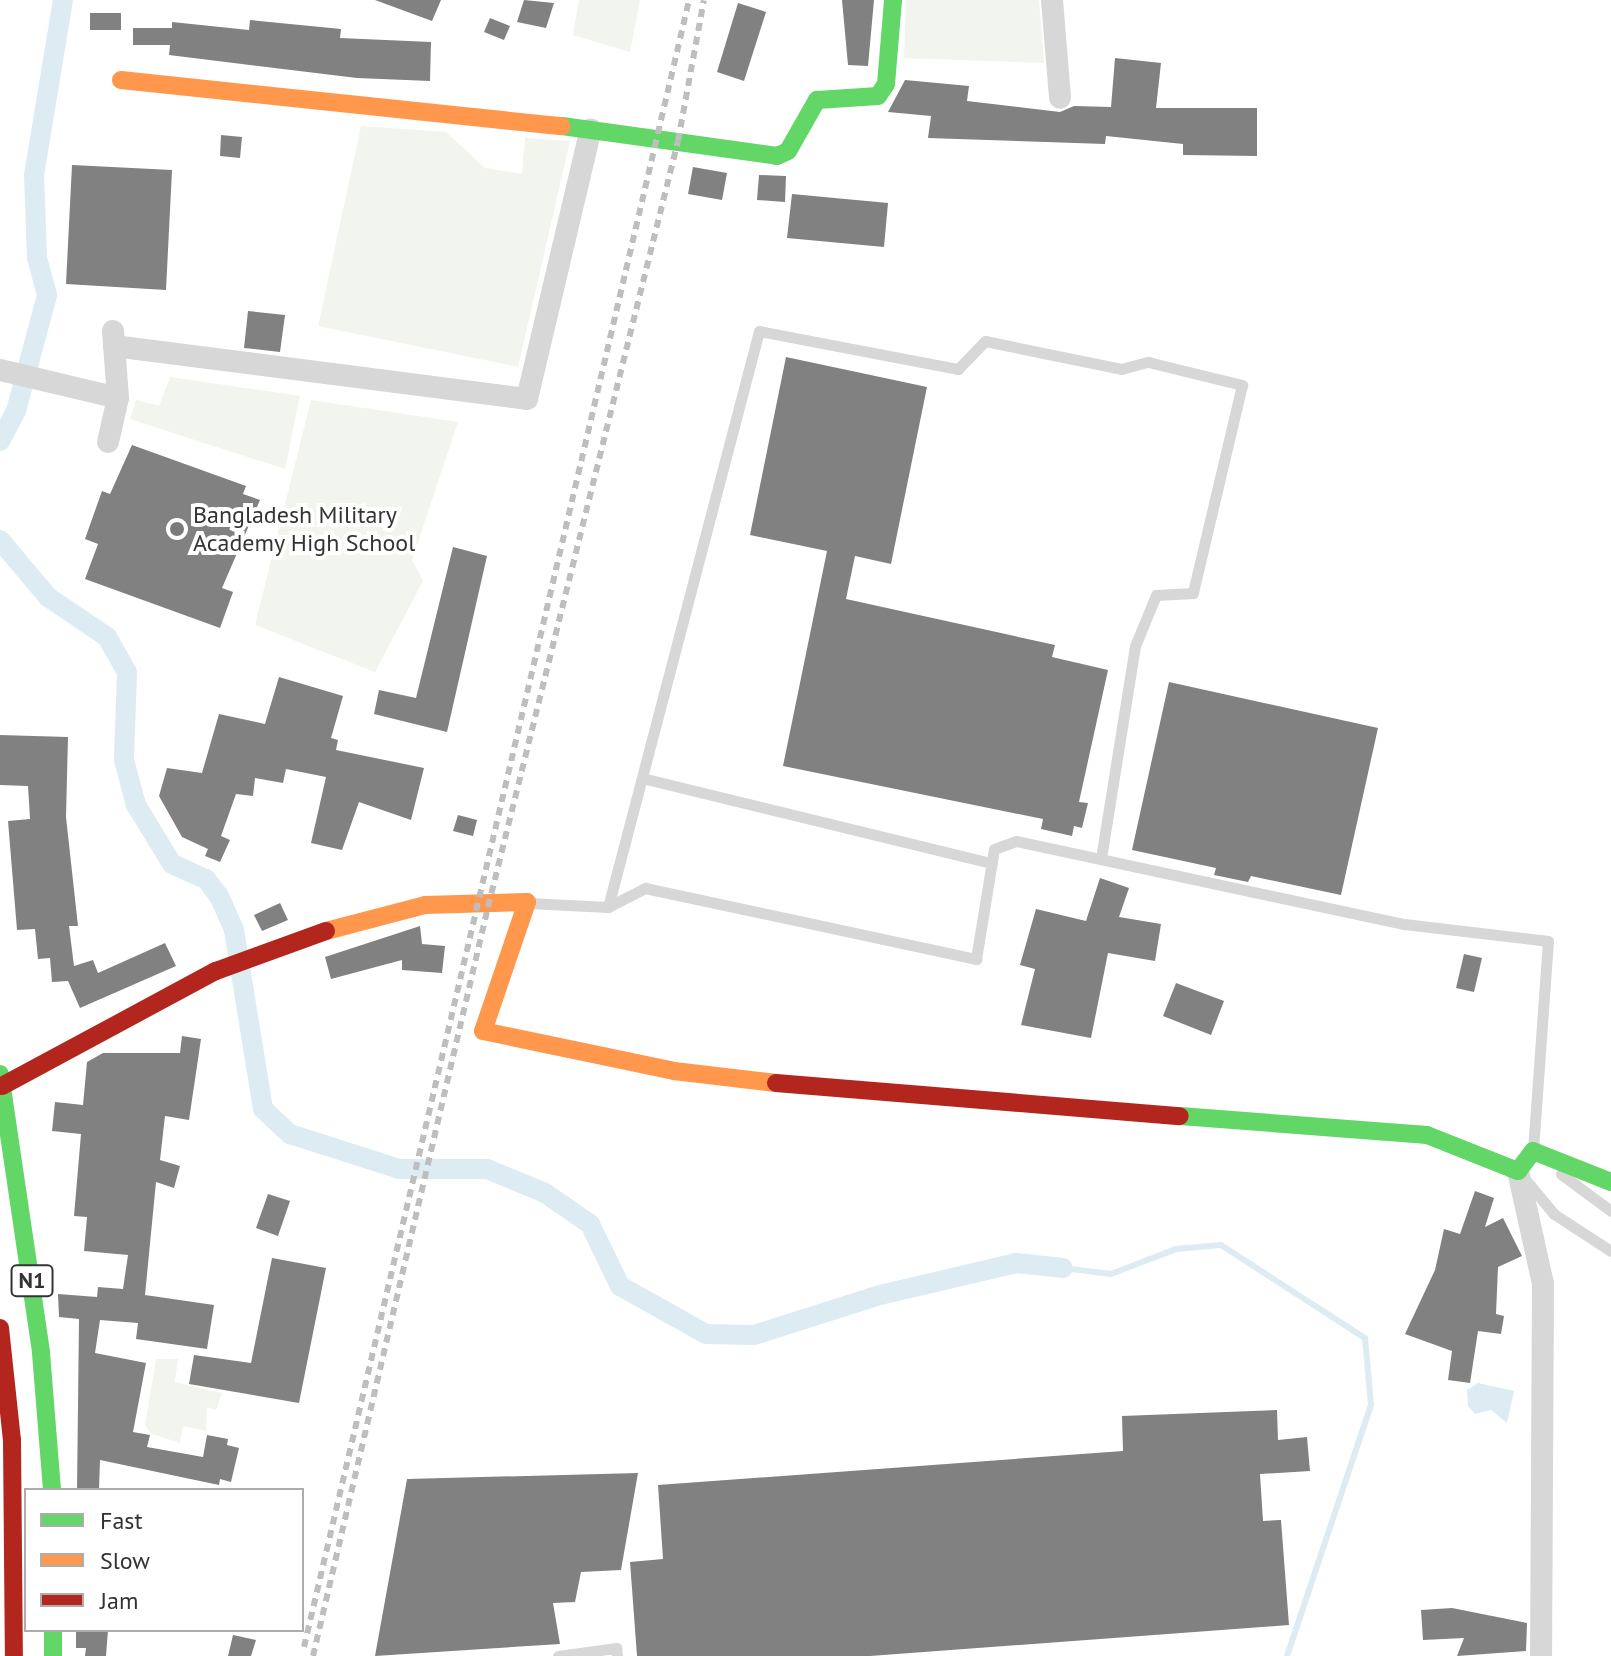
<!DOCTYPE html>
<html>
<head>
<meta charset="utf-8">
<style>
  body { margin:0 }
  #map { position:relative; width:1611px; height:1656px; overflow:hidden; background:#fff; font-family:"PT Sans",sans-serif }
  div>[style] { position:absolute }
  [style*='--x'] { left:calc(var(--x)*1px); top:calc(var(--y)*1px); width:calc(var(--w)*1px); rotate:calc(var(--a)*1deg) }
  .green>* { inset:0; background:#f1f5ed }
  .water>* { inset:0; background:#ddebf3 }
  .stream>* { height:6px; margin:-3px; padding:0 3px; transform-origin:3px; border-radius:3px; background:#ddebf3 }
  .canal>* { height:20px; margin:-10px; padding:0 10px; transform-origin:10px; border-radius:10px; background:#ddebf3 }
  .building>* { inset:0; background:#818181 }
  .lane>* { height:11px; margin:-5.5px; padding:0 5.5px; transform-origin:5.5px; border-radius:5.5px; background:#d7d7d7 }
  .street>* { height:22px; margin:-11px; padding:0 11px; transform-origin:11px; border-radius:11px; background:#d7d7d7 }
  .fast>* { height:18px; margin:-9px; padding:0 9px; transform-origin:9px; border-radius:9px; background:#63d668 }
  .slow>* { height:18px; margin:-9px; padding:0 9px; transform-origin:9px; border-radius:9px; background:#ff974d }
  .jam>* { height:18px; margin:-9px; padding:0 9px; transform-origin:9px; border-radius:9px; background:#b3261e }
  .rail>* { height:6px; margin-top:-3px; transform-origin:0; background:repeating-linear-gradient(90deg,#bebebe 0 8px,transparent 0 14px) }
  .dots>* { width:22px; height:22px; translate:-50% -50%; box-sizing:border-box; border:4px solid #fff; border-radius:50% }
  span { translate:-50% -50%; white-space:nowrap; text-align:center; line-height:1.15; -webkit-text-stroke:8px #fff; paint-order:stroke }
  .shield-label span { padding:2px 6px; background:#fff; border:2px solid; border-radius:6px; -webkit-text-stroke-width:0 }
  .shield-label { font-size:22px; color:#333; font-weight:700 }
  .poi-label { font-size:24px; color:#333 }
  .left { translate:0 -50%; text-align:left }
  .legend { position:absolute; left:24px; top:1488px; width:280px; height:144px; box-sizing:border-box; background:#fff; border:2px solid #adadad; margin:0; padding:10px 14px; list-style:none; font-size:24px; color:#333 }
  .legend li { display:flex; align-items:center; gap:16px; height:40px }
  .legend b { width:40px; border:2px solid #adadad }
</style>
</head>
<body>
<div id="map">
  <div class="green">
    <div style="clip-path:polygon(579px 0,640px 0,630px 52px,573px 35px)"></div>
    <div style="clip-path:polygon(906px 0,1039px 0,1044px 63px,904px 58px)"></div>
    <div style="clip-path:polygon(361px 126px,446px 132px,485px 168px,522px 174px,525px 138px,570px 141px,518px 367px,318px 326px)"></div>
    <div style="clip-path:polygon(170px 377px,300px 396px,285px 469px,130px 419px,136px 400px,159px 406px)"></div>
    <div style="clip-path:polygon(311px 400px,458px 422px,412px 560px,423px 581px,375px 672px,255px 625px)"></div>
    <div style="clip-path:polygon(156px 1359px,178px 1359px,175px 1382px,222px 1393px,216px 1410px,207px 1407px,206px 1431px,183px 1426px,180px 1443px,152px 1434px,145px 1425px)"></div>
  </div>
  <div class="water">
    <div style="clip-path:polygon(1478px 1383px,1514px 1391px,1507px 1423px,1491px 1410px,1475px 1414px,1468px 1406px,1467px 1390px)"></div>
  </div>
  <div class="stream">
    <div style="--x:1063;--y:1268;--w:48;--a:7.1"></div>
    <div style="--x:1111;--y:1274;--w:70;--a:-21"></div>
    <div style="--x:1176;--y:1249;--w:45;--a:-5.1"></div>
    <div style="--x:1221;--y:1245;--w:171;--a:32.9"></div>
    <div style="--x:1365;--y:1338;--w:67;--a:84.9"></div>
    <div style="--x:1371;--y:1405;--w:265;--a:108.5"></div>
  </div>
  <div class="canal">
    <div style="--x:0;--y:441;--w:34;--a:-62"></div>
    <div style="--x:16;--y:411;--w:120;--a:-75"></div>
    <div style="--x:47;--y:295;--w:39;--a:-105"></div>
    <div style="--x:37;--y:257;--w:82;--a:-92.1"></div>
    <div style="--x:34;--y:175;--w:177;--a:-80.6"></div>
    <div style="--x:0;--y:540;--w:75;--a:49.9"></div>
    <div style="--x:48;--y:597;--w:71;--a:34.1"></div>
    <div style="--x:107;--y:637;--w:40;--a:60.3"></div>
    <div style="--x:127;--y:672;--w:88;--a:92"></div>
    <div style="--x:124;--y:760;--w:47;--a:75.1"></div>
    <div style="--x:136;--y:805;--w:69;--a:58.6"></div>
    <div style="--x:172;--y:864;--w:37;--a:24"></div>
    <div style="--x:206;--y:879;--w:21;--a:53"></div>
    <div style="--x:219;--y:896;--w:37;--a:66"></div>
    <div style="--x:234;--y:930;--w:181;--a:80.8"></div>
    <div style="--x:263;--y:1109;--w:37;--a:43"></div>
    <div style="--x:290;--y:1134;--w:114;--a:17.8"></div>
    <div style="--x:399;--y:1169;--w:88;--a:0"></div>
    <div style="--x:487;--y:1169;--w:63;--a:22.5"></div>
    <div style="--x:545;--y:1193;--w:55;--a:34.6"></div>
    <div style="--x:590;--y:1224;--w:69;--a:64.2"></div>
    <div style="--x:620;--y:1286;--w:98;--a:29.2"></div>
    <div style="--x:706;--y:1334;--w:48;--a:1.2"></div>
    <div style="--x:754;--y:1335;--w:132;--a:-17.6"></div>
    <div style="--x:880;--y:1295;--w:140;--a:-13.2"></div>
    <div style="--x:1016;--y:1263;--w:47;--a:6.1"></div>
  </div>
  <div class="building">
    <div style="clip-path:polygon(375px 0,441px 0,432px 21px)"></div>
    <div style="clip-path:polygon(524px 0,554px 3px,546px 28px,517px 22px)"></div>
    <div style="clip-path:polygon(842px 0,874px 0,868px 66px,848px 65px)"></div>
    <div style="clip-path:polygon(738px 3px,766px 12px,744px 81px,717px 72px)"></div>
    <div style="clip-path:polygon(90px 13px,121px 13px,121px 30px,90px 30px)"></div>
    <div style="clip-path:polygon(490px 18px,510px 26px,504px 40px,484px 32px)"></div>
    <div style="clip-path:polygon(250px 20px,341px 29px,340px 38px,431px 42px,430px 81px,357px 78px,169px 55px,170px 45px,133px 45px,133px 28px,172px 28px,172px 22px,249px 30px)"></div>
    <div style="clip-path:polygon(1115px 58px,1161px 63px,1156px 108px,1257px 108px,1257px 156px,1183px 155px,1183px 144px,1106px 136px,1105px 144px,928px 138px,931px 116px,888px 112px,905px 80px,969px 86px,967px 101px,1060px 112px,1074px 106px,1111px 107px)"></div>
    <div style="clip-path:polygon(221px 135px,242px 137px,240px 158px,220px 156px)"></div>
    <div style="clip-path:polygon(72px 165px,172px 170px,166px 290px,66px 284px)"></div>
    <div style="clip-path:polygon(693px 167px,727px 173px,722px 200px,688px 194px)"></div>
    <div style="clip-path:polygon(759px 175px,786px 176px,785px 202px,757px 200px)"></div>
    <div style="clip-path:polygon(792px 194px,888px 203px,884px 247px,787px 238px)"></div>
    <div style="clip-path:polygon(248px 311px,285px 315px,280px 352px,244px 348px)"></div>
    <div style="clip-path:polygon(786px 357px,927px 387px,891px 564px,855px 556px,846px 599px,1055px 645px,1052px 657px,1108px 670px,1079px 802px,1088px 803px,1082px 828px,1074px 826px,1072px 836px,1041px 829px,1043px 819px,783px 766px,827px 551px,750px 535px)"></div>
    <div style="clip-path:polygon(132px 445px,246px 486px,243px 494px,260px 500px,222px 588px,233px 592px,220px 628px,85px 579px,98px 544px,85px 539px,102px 491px,110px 494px)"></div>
    <div style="clip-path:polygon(453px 547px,487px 556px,447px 732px,374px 714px,379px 690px,416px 698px)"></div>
    <div style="clip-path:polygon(279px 677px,343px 696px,331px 738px,338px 740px,336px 750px,424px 768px,411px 820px,359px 802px,342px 850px,311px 843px,326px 777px,286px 769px,283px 783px,255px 778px,253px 796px,236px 794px,221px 836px,230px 840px,220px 862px,205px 856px,208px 849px,182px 837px,159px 796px,167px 768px,202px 773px,219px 714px,265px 724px)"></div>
    <div style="clip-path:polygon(1169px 682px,1378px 728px,1341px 895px,1251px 876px,1248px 882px,1214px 875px,1216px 868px,1132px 850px)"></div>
    <div style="clip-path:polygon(0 735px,68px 737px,66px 817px,78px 926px,69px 926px,74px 966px,93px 960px,98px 973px,165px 943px,176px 966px,80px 1008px,68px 981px,52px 982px,50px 958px,38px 959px,35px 929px,17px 930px,8px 821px,30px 819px,28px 786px,0 785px)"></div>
    <div style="clip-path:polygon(458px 815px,477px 820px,473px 836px,453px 831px)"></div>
    <div style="clip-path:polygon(1100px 878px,1129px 888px,1119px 917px,1161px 924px,1155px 961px,1108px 953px,1091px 1038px,1021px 1025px,1035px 969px,1020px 965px,1036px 909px,1086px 921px)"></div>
    <div style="clip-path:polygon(280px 903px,288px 920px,262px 931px,254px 915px)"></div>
    <div style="clip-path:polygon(420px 926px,422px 944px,445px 946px,442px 973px,402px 970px,402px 960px,331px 979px,325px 957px)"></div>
    <div style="clip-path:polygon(1464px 954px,1482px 958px,1474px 992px,1456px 988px)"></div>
    <div style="clip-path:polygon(1176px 983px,1224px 1001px,1211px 1035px,1163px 1016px)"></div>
    <div style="clip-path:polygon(182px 1036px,201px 1039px,189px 1120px,165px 1116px,160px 1160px,180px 1166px,174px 1188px,156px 1182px,145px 1295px,214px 1305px,207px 1349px,136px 1339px,138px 1323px,100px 1320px,95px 1353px,146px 1363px,133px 1432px,150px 1435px,147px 1447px,203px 1457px,207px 1435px,228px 1439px,227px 1445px,239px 1448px,231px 1482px,220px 1479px,219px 1485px,100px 1460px,99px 1490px,77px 1490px,79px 1319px,59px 1317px,58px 1294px,97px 1297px,98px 1287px,123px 1289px,128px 1255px,84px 1251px,87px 1217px,74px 1216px,81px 1134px,52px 1131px,55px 1102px,83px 1105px,87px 1062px,103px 1053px,180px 1053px)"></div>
    <div style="clip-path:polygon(1475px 1191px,1494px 1198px,1485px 1227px,1503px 1218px,1522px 1256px,1498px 1267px,1496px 1314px,1504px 1316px,1501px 1334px,1478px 1331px,1470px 1383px,1448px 1380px,1452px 1351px,1405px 1334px,1435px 1270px,1444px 1229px,1460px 1234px)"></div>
    <div style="clip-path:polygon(268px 1194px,290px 1201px,278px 1236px,256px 1228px)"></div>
    <div style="clip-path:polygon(272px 1258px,326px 1268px,299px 1403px,189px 1384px,194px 1355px,251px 1363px)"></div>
    <div style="clip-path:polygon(1277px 1410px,1278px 1440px,1307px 1437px,1310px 1471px,1260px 1474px,1263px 1521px,1281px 1520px,1289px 1625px,870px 1656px,637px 1656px,630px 1562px,663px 1559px,658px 1485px,1123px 1451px,1122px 1416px)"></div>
    <div style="clip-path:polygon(638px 1473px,621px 1570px,581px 1572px,575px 1602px,553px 1603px,560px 1644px,375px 1656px,407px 1479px)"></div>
    <div style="clip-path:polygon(1452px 1608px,1527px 1623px,1526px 1651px,1457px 1656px,1464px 1638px,1423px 1640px,1421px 1610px)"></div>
    <div style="clip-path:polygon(76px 1630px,108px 1630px,106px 1656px,85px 1656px,86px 1648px,76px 1648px)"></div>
    <div style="clip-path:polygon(233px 1635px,256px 1640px,251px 1656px,228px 1656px)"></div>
  </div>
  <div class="lane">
    <div style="--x:642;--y:778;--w:360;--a:13.7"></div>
    <div style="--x:528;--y:903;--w:80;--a:2.9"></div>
    <div style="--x:608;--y:907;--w:595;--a:-75.31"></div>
    <div style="--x:759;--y:331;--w:203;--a:10.8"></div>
    <div style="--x:958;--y:369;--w:39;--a:-46"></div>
    <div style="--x:985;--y:341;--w:139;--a:11.6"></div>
    <div style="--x:1121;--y:369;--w:28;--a:-15"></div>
    <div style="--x:1148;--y:362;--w:97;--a:13.7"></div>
    <div style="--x:1242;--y:385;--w:214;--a:103.3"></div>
    <div style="--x:1193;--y:593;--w:37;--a:177"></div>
    <div style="--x:1156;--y:595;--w:55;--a:112.4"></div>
    <div style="--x:1135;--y:646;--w:215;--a:99.1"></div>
    <div style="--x:608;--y:907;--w:42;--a:-27.2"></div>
    <div style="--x:645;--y:888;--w:339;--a:12.1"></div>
    <div style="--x:976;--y:959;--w:111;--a:-80.7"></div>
    <div style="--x:994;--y:849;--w:23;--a:-20"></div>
    <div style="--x:1016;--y:841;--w:397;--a:12.1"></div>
    <div style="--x:1404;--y:924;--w:145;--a:6.7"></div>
    <div style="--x:1548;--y:941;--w:210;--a:94.1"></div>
    <div style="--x:1561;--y:1174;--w:62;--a:36.5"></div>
    <div style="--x:1524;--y:1178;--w:47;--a:50.2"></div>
    <div style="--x:1554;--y:1214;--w:68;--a:33"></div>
    <div style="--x:558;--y:1656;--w:59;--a:-7.9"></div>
    <div style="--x:616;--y:1648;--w:8;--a:83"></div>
  </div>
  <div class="street">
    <div style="--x:1052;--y:0;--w:98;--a:85.3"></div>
    <div style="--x:113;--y:331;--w:67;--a:85.7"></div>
    <div style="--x:114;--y:346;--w:416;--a:7.3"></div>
    <div style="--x:527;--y:399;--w:277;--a:-76.7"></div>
    <div style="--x:0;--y:370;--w:121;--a:13.3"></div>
    <div style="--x:118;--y:398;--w:45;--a:102.8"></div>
    <div style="--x:1518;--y:1171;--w:116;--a:77.5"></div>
    <div style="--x:1543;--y:1284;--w:372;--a:90.3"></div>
  </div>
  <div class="fast">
    <div style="--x:562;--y:126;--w:217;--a:7.9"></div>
    <div style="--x:777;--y:156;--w:12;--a:-24"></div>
    <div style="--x:788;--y:151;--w:59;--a:-60.4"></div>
    <div style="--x:817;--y:100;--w:61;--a:-3.8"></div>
    <div style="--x:878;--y:96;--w:14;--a:-56"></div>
    <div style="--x:886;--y:84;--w:84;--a:-85.2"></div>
    <div style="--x:0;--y:1074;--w:282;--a:81.6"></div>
    <div style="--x:41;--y:1353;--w:137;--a:85.4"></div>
    <div style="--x:1180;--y:1116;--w:248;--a:4.4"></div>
    <div style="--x:1427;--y:1135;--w:98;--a:21.6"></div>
    <div style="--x:1518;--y:1171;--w:25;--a:-53"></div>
    <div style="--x:1533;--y:1151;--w:84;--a:21.7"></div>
    <div style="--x:53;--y:1630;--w:26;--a:90"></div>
  </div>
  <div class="slow">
    <div style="--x:121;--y:80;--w:443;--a:6"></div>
    <div style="--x:326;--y:931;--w:102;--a:-14.7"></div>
    <div style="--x:425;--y:905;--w:102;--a:-1.7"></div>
    <div style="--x:527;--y:902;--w:136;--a:108.8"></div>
    <div style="--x:483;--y:1031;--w:195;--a:11.8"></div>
    <div style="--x:674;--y:1071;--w:103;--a:6.7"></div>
  </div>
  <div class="jam">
    <div style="--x:776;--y:1083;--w:405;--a:4.7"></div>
    <div style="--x:2;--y:1086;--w:243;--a:-28.3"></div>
    <div style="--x:216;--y:971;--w:117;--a:-20"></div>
    <div style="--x:0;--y:1328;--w:113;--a:83.9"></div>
    <div style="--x:12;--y:1440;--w:216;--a:89.5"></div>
  </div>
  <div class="rail">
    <div style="--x:304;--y:1647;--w:1691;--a:-76.84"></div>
    <div style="--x:313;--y:1656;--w:769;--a:-76.85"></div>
    <div style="--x:488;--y:907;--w:789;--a:-76.07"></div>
    <div style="--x:678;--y:141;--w:143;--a:-79.6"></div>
  </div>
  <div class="dots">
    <div style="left:177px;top:529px;background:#7a7a7a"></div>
  </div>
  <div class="shield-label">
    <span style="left:32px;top:1281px">N1</span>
  </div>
  <div class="poi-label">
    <span class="left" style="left:193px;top:529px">Bangladesh Military<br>Academy High School</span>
  </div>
  <ul class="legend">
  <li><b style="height:10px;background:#63d668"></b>Fast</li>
  <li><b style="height:10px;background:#ff974d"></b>Slow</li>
  <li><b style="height:10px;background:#b3261e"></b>Jam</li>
  </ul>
</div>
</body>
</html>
